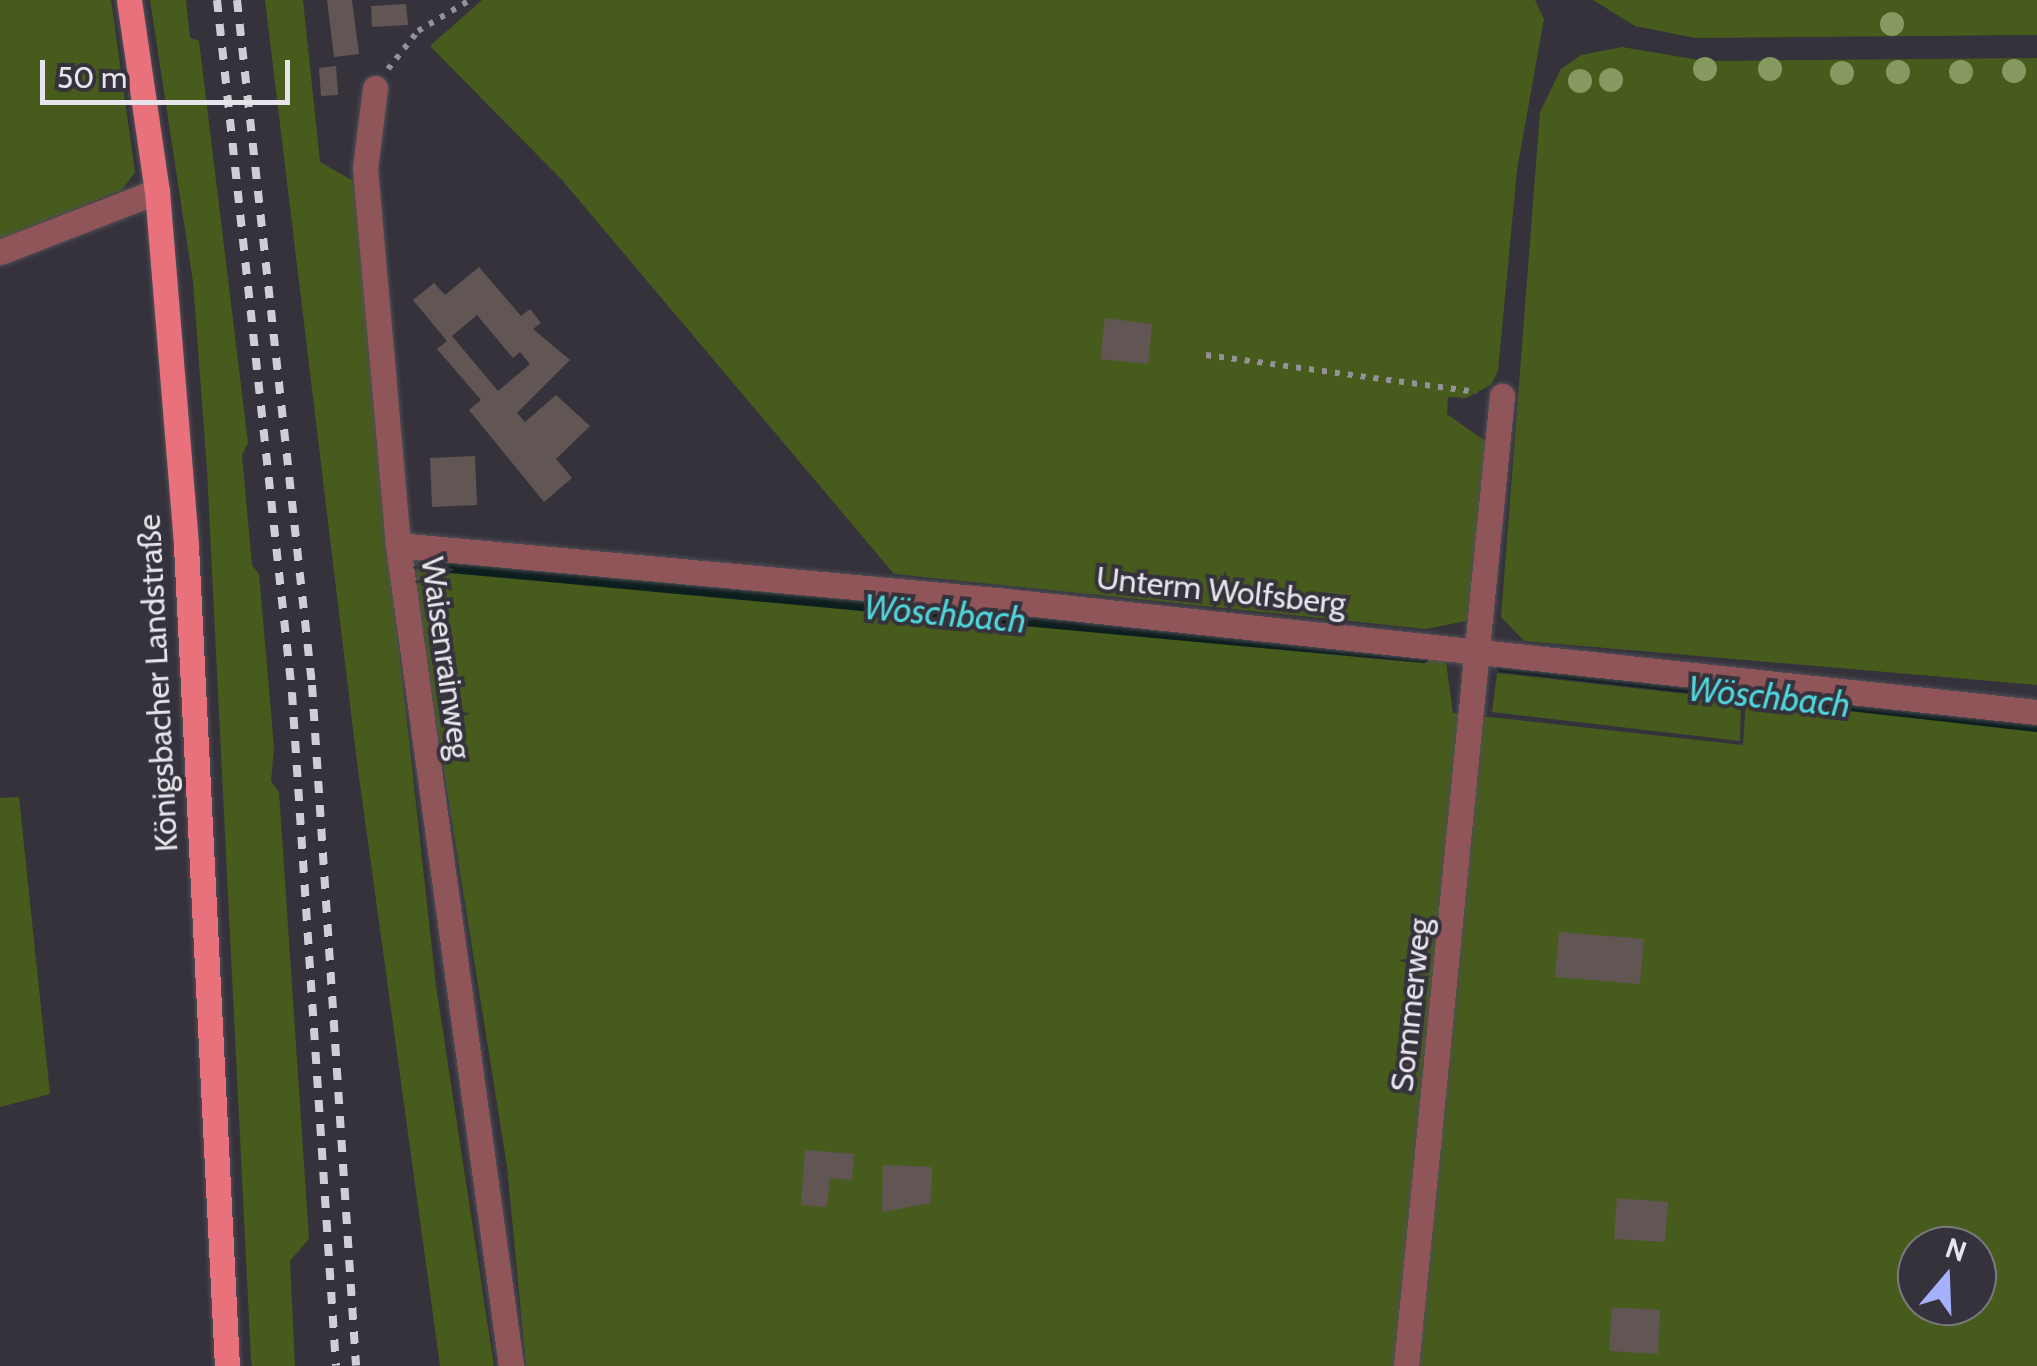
<!DOCTYPE html>
<html>
<head>
<meta charset="utf-8">
<style>
  body { margin:0 }
  #map { position:relative; width:2037px; height:1366px; overflow:hidden; background:#35323b; font-family:Cabin,sans-serif }
  div>[style] { position:absolute }
  [style*='--x'] { left:calc(var(--x)*1px); top:calc(var(--y)*1px); width:calc(var(--w)*1px); rotate:calc(var(--a)*1deg) }
  .green>* { inset:0; background:#475b1d }
  .stream>* { height:10px; margin:-5px; padding:0 5px; transform-origin:5px; border-radius:5px; background:#0d1e1f }
  .building>* { inset:0; background:#615653 }
  .path>* { height:6px; margin-top:-3px; transform-origin:0; background:repeating-linear-gradient(90deg,#949199 0 5px,transparent 0 13px) }
  .roads { filter:drop-shadow(0 0 2px #514f57) drop-shadow(0 0 2px #514f57) }
  .minor>* { height:25px; margin:-12.5px; padding:0 12.5px; transform-origin:12.5px; border-radius:12.5px; background:#905559 }
  .major>* { height:25px; margin:-12.5px; padding:0 12.5px; transform-origin:12.5px; border-radius:12.5px; background:#e8717b }
  .rail>* { height:8px; margin-top:-4px; transform-origin:0; background:repeating-linear-gradient(90deg,#d0ced4 0 12px,transparent 0 24px) }
  .trees>* { width:24px; height:24px; margin:-12px; border-radius:50%; background:#869961 }
  span { translate:-50% -50%; white-space:nowrap; text-align:center; line-height:1.15; -webkit-text-stroke:8px #35323b; paint-order:stroke }
  .street-label { font-size:32px; color:#e7e5eb }
  .water-label { font-size:35px; color:#4fd5db; font-style:italic }
  .north { position:absolute; left:1897px; top:1226px; width:100px; height:100px; box-sizing:border-box; background:#35323b; border:2px solid #7c7a81; border-radius:50%; rotate:19deg; font-size:28px; font-weight:700; line-height:40px; text-align:center; color:#e7e5eb }
  .north::after { content:''; display:block; margin:auto; width:35px; height:45px; background:#a5b1fc; clip-path:polygon(50% 0,100% 100%,50% 72%,0 100%) }
  .scale { position:absolute; left:40px; top:60px; width:250px; height:45px; box-sizing:border-box; border:5px solid #e7e5eb; border-top:0; padding-left:12px; font-size:30px; line-height:35px; white-space:nowrap; color:#e7e5eb; -webkit-text-stroke:8px #35323b; paint-order:stroke }
</style>
</head>
<body>
<div id="map">
  <div class="green">
    <div style="clip-path:polygon(0 0,111px 0,135px 172px,122px 190px,0 239px)"></div>
    <div style="clip-path:polygon(150px 0,186px 0,190px 38px,199px 41px,248px 443px,242px 455px,252px 565px,259px 574px,274px 747px,271px 781px,279px 792px,309px 1239px,290px 1261px,295px 1366px,252px 1366px,251px 1360px,207px 470px,193px 282px)"></div>
    <div style="clip-path:polygon(265px 0,303px 0,320px 162px,355px 182px,375px 430px,436px 986px,494px 1366px,440px 1366px,357px 762px)"></div>
    <div style="clip-path:polygon(482px 0,1535px 0,1544px 19px,1517px 170px,1498px 371px,1491px 385px,1466px 398px,1448px 397px,1447px 414px,1488px 443px,1471px 620px,1426px 629px,894px 574px,562px 180px,430px 46px)"></div>
    <div style="clip-path:polygon(1593px 0,2037px 0,2037px 35px,1695px 38px,1635px 26px)"></div>
    <div style="clip-path:polygon(1622px 47px,1705px 61px,2037px 58px,2037px 685px,1524px 641px,1501px 617px,1540px 112px,1561px 69px,1581px 55px)"></div>
    <div style="clip-path:polygon(evenodd,417px 555px,1445px 655px,1453px 713px,1743px 745px,1746px 698px,2037px 729px,2037px 1366px,526px 1366px,507px 1166px,416px 597px,417px 555px,1917px 1246px,1977px 1246px,1977px 1306px,1917px 1306px,1917px 1246px)"></div>
    <div style="clip-path:polygon(1497px 673px,1741px 700px,1740px 741px,1492px 712px)"></div>
    <div style="clip-path:polygon(19px 797px,50px 1094px,0 1107px,0 798px)"></div>
  </div>
  <div class="stream">
    <div style="--x:440;--y:567;--w:988;--a:5.28"></div>
    <div style="--x:1501;--y:667;--w:539;--a:6.39"></div>
  </div>
  <div class="building">
    <div style="clip-path:polygon(327px 0,352px 0,359px 54px,334px 57px)"></div>
    <div style="clip-path:polygon(406px 4px,408px 25px,372px 27px,371px 6px)"></div>
    <div style="clip-path:polygon(336px 66px,338px 95px,321px 96px,319px 68px)"></div>
    <div style="clip-path:polygon(evenodd,479px 267px,521px 316px,530px 309px,541px 323px,533px 329px,570px 360px,517px 413px,525px 422px,556px 395px,590px 426px,556px 459px,572px 478px,544px 502px,469px 410px,481px 400px,437px 349px,447px 341px,413px 300px,434px 283px,445px 295px,479px 267px,477px 315px,513px 358px,520px 352px,530px 364px,498px 391px,452px 336px,477px 315px)"></div>
    <div style="clip-path:polygon(1105px 318px,1152px 324px,1148px 364px,1100px 359px)"></div>
    <div style="clip-path:polygon(475px 456px,477px 505px,432px 507px,430px 458px)"></div>
    <div style="clip-path:polygon(1559px 932px,1644px 939px,1640px 984px,1555px 977px)"></div>
    <div style="clip-path:polygon(805px 1150px,854px 1154px,852px 1180px,830px 1178px,827px 1207px,801px 1205px)"></div>
    <div style="clip-path:polygon(883px 1165px,932px 1167px,931px 1203px,882px 1212px)"></div>
    <div style="clip-path:polygon(1617px 1198px,1668px 1202px,1665px 1242px,1614px 1239px)"></div>
    <div style="clip-path:polygon(1612px 1307px,1660px 1310px,1658px 1354px,1609px 1351px)"></div>
  </div>
  <div class="path">
    <div style="--x:388;--y:69;--w:48;--a:-51.7"></div>
    <div style="--x:418;--y:31;--w:61;--a:-30.8"></div>
    <div style="--x:1206;--y:355;--w:273;--a:7.8"></div>
  </div>
  <div class="roads">
    <div class="minor">
      <div style="--x:375;--y:88;--w:81;--a:97.1"></div>
      <div style="--x:365;--y:168;--w:378;--a:85"></div>
      <div style="--x:398;--y:545;--w:829;--a:82.16"></div>
      <div style="--x:0;--y:252;--w:168;--a:-21.2"></div>
      <div style="--x:398;--y:545;--w:602;--a:5.25"></div>
      <div style="--x:997;--y:600;--w:1046;--a:6.15"></div>
      <div style="--x:1406;--y:1366;--w:975;--a:-84.35"></div>
    </div>
    <div class="major">
      <div style="--x:129;--y:0;--w:193;--a:81.7"></div>
      <div style="--x:157;--y:191;--w:356;--a:85.3"></div>
      <div style="--x:186;--y:546;--w:821;--a:87.14"></div>
    </div>
  </div>
  <div class="rail">
    <div style="--x:217;--y:0;--w:697;--a:83.82"></div>
    <div style="--x:292;--y:693;--w:674;--a:86.26"></div>
    <div style="--x:237;--y:0;--w:689;--a:83.75"></div>
    <div style="--x:312;--y:685;--w:682;--a:86.3"></div>
  </div>
  <div class="trees">
    <div style="left:1892px;top:24px"></div>
    <div style="left:1705px;top:69px"></div>
    <div style="left:1770px;top:69px"></div>
    <div style="left:2014px;top:71px"></div>
    <div style="left:1898px;top:72px"></div>
    <div style="left:1961px;top:72px"></div>
    <div style="left:1842px;top:73px"></div>
    <div style="left:1611px;top:80px"></div>
    <div style="left:1580px;top:81px"></div>
  </div>
  <div class="street-label">
    <span style="left:1221px;top:591px;rotate:6deg">Unterm Wolfsberg</span>
    <span style="left:446px;top:658px;rotate:82deg">Waisenrainweg</span>
    <span style="left:158px;top:683px;rotate:-93deg">Königsbacher Landstraße</span>
    <span style="left:1411px;top:1005px;rotate:-84deg">Sommerweg</span>
  </div>
  <div class="water-label">
    <span style="left:945px;top:614px;rotate:5deg">Wöschbach</span>
    <span style="left:1769px;top:697px;rotate:6deg">Wöschbach</span>
  </div>
  <div class="north">N</div>
  <div class="scale">50 m</div>
</div>
</body>
</html>
